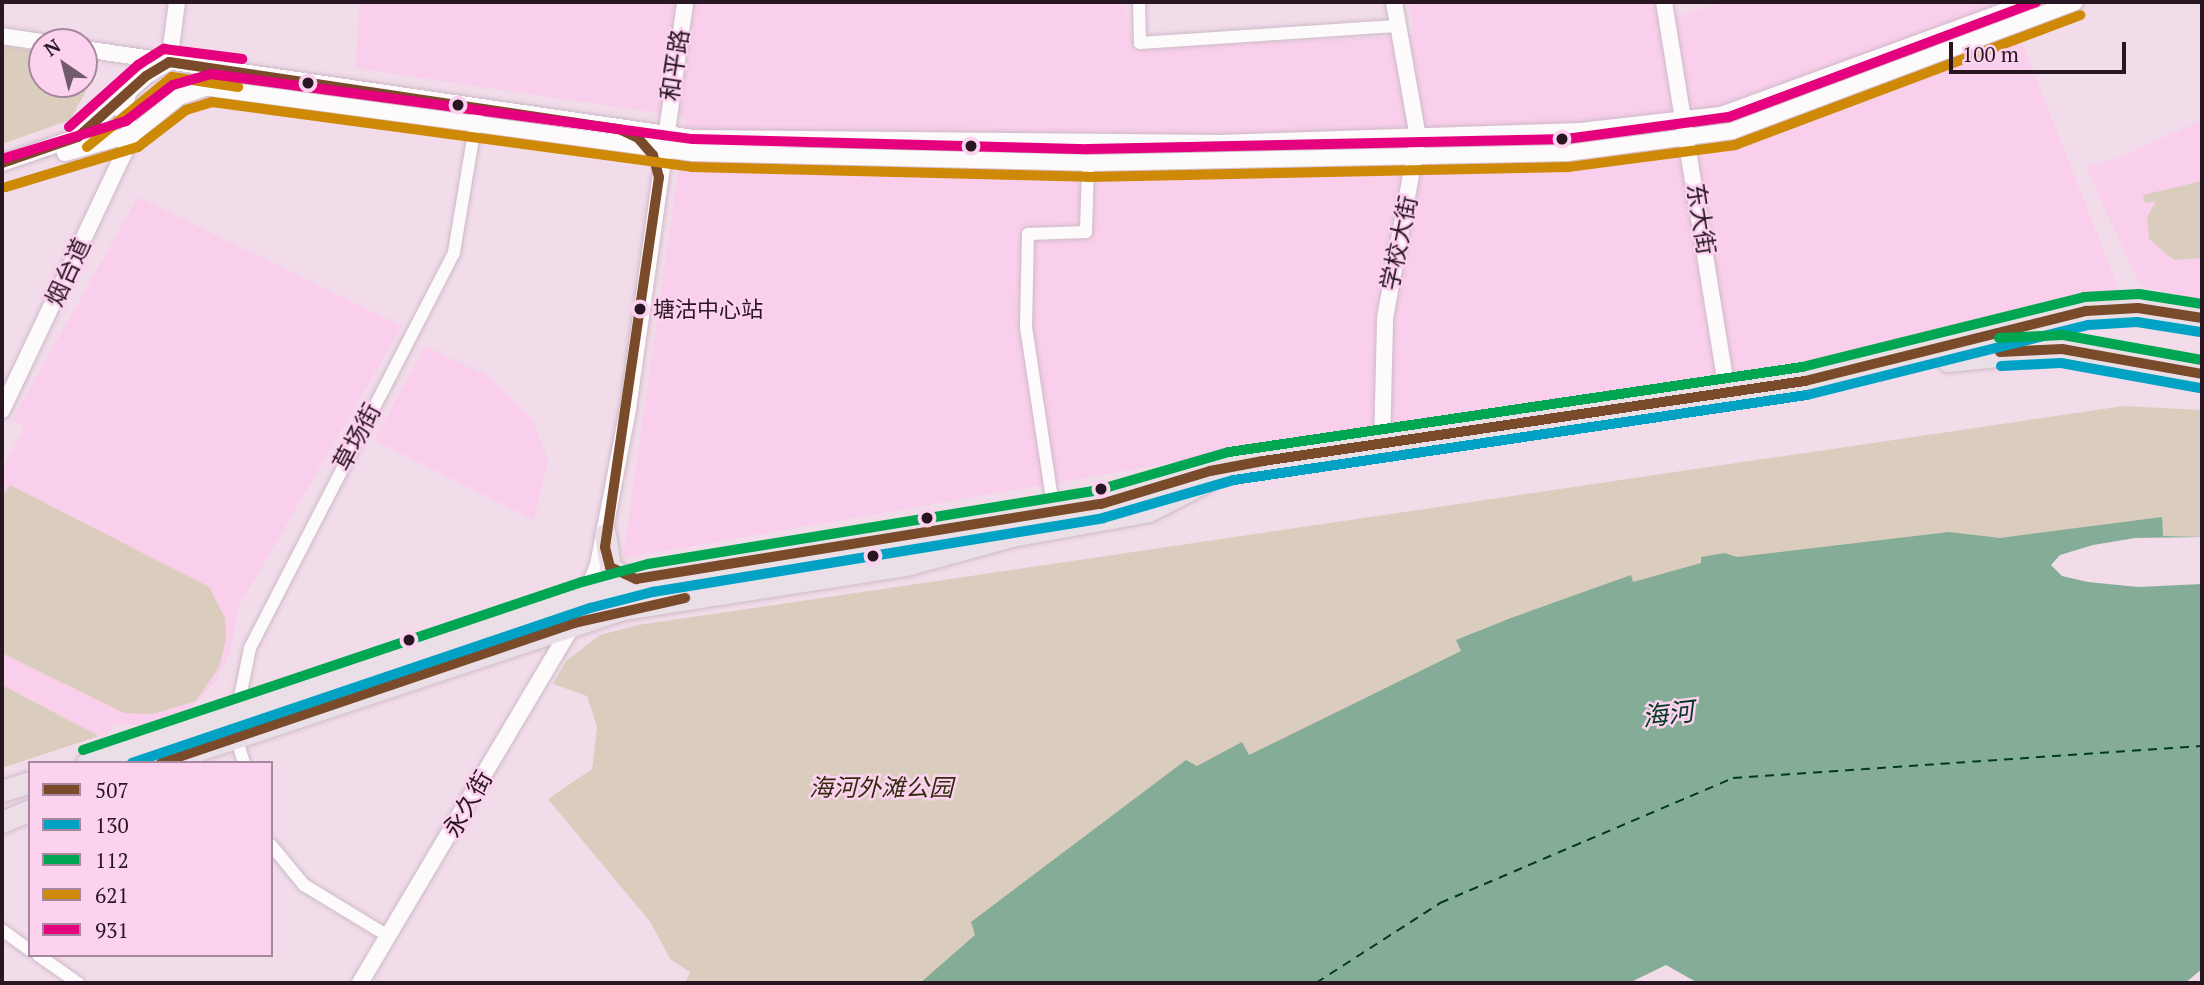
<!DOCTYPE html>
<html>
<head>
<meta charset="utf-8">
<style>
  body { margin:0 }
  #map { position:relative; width:2204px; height:985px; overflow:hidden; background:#f2dcea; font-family:"PT Serif","Noto Sans SC",serif }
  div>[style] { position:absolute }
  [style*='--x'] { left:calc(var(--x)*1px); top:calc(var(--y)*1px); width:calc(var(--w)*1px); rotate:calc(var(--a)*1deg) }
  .built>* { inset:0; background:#f9cfeb }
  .green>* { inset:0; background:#dacdbe }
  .water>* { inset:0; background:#84ac97 }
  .pier>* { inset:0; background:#f2dcea }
  .ferry>* { height:2px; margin-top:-1px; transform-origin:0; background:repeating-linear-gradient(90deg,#003921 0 9px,transparent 0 16px) }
  .roads { filter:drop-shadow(0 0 2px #cdbac7) drop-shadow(0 0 2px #cdbac7) }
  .minor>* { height:12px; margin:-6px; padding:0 6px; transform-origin:6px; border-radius:6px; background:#fdfafc }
  .tertiary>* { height:16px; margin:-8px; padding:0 8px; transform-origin:8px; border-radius:8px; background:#fdfafc }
  .primary>* { height:21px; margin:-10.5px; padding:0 10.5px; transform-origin:10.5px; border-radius:10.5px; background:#ebdfe7 }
  .bus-1>* { height:10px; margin:-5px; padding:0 5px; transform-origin:5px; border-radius:5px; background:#7a4b2a }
  .bus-2>* { height:10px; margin:-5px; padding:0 5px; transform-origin:5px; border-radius:5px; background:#02a2c5 }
  .bus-3>* { height:10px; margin:-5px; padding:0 5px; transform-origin:5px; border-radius:5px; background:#00a651 }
  .bus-4>* { height:10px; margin:-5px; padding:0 5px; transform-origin:5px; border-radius:5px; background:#ce8907 }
  .bus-5>* { height:10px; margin:-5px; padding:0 5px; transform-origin:5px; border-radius:5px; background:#e5007d }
  .dots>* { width:19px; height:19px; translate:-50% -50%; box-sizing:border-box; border:4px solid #fcd2ee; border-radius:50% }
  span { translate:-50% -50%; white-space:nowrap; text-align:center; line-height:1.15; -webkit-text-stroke:5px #fcd2ee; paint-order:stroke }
  .bus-label { font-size:22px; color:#281623 }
  .left { translate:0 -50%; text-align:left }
  .street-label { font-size:24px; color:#281623 }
  .park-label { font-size:24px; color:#322c0e; font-style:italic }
  .water-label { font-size:26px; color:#003921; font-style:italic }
  .frame { position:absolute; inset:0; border:4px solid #281623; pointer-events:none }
  .legend { position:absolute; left:28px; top:761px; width:245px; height:196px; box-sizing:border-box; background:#fcd2ee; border:2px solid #a7879d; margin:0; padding:9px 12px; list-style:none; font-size:21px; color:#281623 }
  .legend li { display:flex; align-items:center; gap:14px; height:35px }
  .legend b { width:35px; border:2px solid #a7879d }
  .north { position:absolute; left:28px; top:28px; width:70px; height:70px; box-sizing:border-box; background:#fcd2ee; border:2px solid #a7879d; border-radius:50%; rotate:325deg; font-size:19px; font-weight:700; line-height:28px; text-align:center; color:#281623 }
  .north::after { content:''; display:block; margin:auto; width:24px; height:32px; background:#6f5b69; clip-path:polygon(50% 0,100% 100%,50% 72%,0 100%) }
  .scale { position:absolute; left:1949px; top:42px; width:177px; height:32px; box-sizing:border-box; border:4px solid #281623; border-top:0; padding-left:9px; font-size:21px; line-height:24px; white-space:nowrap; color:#281623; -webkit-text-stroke:5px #fcd2ee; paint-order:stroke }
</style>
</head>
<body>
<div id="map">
  <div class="built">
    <div style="clip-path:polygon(360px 2px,1125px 5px,1134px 49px,1414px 35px,1409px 2px,1672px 2px,1676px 17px,1723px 2px,2006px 2px,2120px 292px,1865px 353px,1715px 383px,1164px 464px,623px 558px,686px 117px,355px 68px)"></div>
    <div style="clip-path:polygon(2202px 120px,2202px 301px,2140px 286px,2086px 167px,2118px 158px)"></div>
    <div style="clip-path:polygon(138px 197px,402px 326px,238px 608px,230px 653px,215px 682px,190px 709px,140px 725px,114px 724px,104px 738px,2px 685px,2px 469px,24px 427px,12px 420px)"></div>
    <div style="clip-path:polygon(425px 346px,488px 376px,532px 419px,548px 460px,534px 520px,374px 440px)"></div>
  </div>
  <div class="green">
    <div style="clip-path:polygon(2px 46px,42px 52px,42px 84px,84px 84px,84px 59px,96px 61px,97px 71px,70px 120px,2px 144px)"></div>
    <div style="clip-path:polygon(2202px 181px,2202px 258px,2174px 260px,2149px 239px,2147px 217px,2156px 201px,2145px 203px,2143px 195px)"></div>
    <div style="clip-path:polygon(2123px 406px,2202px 410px,2202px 548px,958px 983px,685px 983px,690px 972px,670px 959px,651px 923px,548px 799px,592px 769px,597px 727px,587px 696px,553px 684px,566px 661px,600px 635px,638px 625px)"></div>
    <div style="clip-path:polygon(10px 485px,209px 587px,225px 618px,226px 640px,219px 667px,196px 701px,153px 714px,124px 713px,2px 653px,2px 497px)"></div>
    <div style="clip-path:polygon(2px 685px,99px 736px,2px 768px)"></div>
  </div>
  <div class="water">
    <div style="clip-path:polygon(2162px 517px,2163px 536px,2202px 537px,2202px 969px,2185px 983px,1698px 983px,1666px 965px,1629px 983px,920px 983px,975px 935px,971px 922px,1186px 760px,1197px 766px,1242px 742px,1249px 755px,1461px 651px,1456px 640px,1511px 618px,1631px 575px,1633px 582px,1701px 563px,1701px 557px,1725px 553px,1737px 557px,1949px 532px,2000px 538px)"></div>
  </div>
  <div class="pier">
    <div style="clip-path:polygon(2202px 537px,2202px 584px,2138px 587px,2088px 582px,2062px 576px,2051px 565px,2060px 555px,2093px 545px,2135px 538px)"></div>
  </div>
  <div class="ferry">
    <div style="--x:1316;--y:983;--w:148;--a:-32.8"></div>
    <div style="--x:1440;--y:903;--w:319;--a:-23.1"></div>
    <div style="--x:1733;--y:778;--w:470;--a:-3.9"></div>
  </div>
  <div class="roads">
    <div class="minor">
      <div style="--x:1139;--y:2;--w:41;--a:88.6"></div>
      <div style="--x:1140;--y:43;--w:260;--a:-3.8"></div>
      <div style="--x:1054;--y:512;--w:187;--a:-98.6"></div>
      <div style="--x:1026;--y:327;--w:93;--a:-88.8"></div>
      <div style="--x:1028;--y:234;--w:58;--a:-2"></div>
      <div style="--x:1086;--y:232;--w:69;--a:-88.3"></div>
      <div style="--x:244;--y:763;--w:27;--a:-107"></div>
      <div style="--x:236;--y:737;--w:25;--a:-88"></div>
      <div style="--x:237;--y:712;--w:65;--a:-78.5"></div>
      <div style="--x:250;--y:648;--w:445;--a:-62.7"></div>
      <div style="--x:454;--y:252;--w:145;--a:-80.5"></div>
      <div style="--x:271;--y:845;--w:52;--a:50.5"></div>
      <div style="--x:304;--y:885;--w:98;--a:31.3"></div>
      <div style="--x:2;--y:930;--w:34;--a:36"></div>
      <div style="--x:38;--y:955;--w:49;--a:35"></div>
    </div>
    <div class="tertiary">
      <div style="--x:1664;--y:2;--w:398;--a:80.8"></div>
      <div style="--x:2;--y:36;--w:40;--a:8.5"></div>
      <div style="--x:84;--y:49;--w:616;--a:8.3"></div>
      <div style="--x:694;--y:138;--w:525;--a:0.55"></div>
      <div style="--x:1219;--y:143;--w:361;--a:-1.9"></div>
      <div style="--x:1580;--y:131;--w:142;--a:-6.5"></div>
      <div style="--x:1721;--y:115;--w:328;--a:-20.1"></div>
      <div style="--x:169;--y:62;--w:61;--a:-82.4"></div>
      <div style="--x:173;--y:83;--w:524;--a:7.68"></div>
      <div style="--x:692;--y:153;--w:396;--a:1.4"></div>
      <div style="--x:1088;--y:163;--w:479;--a:-1.2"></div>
      <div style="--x:1567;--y:153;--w:166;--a:-7.6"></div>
      <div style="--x:1732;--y:131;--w:366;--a:-20.6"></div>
      <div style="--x:128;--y:94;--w:19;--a:106"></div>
      <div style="--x:123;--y:112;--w:24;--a:66"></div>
      <div style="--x:65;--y:153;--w:71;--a:-15.6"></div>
      <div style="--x:2;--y:163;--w:80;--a:-18.9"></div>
      <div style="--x:78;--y:137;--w:91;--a:-41.9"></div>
      <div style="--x:146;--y:76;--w:27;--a:-31"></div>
      <div style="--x:2;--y:410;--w:306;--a:-64.6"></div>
      <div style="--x:133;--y:134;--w:59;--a:-38.8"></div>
      <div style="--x:179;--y:97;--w:24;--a:-19"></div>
      <div style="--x:1382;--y:445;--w:127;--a:-88.6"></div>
      <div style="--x:1385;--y:318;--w:184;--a:-79.7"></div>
      <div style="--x:1418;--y:137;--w:137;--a:-100.1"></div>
      <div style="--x:360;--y:983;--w:419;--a:-59.3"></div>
      <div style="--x:574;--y:623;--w:63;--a:-67.5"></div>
      <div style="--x:598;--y:565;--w:159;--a:-79.1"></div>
      <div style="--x:628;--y:409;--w:411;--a:-82"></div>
    </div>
    <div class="primary">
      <div style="--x:1948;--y:361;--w:115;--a:-6"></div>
      <div style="--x:2062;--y:349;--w:142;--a:10.1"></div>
      <div style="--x:605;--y:534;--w:33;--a:81"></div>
      <div style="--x:610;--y:567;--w:14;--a:39"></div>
      <div style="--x:621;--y:576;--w:19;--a:6"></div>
      <div style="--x:87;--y:763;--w:527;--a:-18.61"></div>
      <div style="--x:586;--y:595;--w:66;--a:-14.9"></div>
      <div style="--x:650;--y:578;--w:457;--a:-9.3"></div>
      <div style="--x:1101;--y:504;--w:135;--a:-16.3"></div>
      <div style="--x:1231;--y:466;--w:580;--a:-8.42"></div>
      <div style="--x:1805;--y:381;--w:290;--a:-14"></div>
      <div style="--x:2086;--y:311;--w:52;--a:-3.3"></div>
      <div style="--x:2138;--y:308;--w:65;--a:8.9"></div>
      <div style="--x:160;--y:763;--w:489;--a:-18.4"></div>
      <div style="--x:624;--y:609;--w:290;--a:-8.9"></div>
      <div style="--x:910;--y:564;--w:106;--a:-15.4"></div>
      <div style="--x:1012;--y:536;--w:139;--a:-10.3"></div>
      <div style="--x:1149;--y:511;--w:63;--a:-27.4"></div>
      <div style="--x:2;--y:791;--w:29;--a:-18"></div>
      <div style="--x:2;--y:822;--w:30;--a:-23"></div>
    </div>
  </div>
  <div class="bus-1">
    <div style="--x:2;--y:163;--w:80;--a:-18.9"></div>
    <div style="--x:78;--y:137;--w:91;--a:-41.9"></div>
    <div style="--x:146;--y:76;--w:27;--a:-31"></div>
    <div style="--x:169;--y:62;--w:455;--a:8.5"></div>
    <div style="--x:619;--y:129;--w:21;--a:25"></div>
    <div style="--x:638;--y:138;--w:23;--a:49"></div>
    <div style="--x:653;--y:155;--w:23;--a:75"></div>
    <div style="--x:659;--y:177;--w:374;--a:98.3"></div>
    <div style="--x:605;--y:547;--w:21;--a:76"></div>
    <div style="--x:610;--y:567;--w:29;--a:25"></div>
    <div style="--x:636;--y:579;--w:471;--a:-9.2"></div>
    <div style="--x:1101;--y:504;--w:114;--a:-16.8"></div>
    <div style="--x:1210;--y:471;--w:54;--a:-10.7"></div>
    <div style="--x:1263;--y:461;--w:548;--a:-8.4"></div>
    <div style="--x:1805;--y:381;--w:290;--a:-14"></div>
    <div style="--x:2086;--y:311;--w:52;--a:-3.3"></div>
    <div style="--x:2138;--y:308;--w:65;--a:8.9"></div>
    <div style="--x:2000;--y:352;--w:62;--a:-2.8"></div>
    <div style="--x:2062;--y:349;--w:142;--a:10.1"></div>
    <div style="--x:161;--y:763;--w:436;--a:-18.7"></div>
    <div style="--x:574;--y:623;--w:114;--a:-12.7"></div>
  </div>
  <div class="bus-2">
    <div style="--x:2001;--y:366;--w:60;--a:-2.9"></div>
    <div style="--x:2061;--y:363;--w:141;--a:10.2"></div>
    <div style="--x:132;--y:763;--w:484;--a:-18.7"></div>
    <div style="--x:590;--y:608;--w:65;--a:-14.3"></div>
    <div style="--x:653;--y:592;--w:456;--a:-9.3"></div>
    <div style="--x:1103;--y:518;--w:136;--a:-16.2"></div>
    <div style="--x:1234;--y:480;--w:579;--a:-8.44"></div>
    <div style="--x:1807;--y:395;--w:290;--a:-14"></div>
    <div style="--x:2088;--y:325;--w:49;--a:-3.5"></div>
    <div style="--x:2137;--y:322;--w:64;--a:9"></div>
  </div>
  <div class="bus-3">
    <div style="--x:1999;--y:338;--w:64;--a:-2.7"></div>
    <div style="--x:2063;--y:335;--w:141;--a:10.2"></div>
    <div style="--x:83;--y:750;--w:527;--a:-18.61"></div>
    <div style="--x:582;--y:582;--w:68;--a:-15.3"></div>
    <div style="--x:648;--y:564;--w:456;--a:-9.3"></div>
    <div style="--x:1098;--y:490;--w:136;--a:-16.2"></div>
    <div style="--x:1229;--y:452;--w:579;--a:-8.44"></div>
    <div style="--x:1802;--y:367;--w:291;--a:-13.9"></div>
    <div style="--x:2084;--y:297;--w:55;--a:-3.1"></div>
    <div style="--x:2139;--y:294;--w:64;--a:9"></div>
  </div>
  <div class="bus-4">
    <div style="--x:87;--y:147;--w:110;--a:-39.5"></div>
    <div style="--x:172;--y:77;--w:67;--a:8.6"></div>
    <div style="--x:6;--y:187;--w:138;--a:-16.9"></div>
    <div style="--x:138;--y:147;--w:61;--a:-37.6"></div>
    <div style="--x:186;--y:110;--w:27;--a:-17"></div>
    <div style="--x:212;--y:102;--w:484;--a:7.7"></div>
    <div style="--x:692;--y:167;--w:396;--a:1.4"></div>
    <div style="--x:1088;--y:177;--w:481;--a:-1.2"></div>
    <div style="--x:1569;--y:167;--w:167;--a:-7.5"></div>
    <div style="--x:1735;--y:145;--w:369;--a:-20.6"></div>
  </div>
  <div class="bus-5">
    <div style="--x:69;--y:127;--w:93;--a:-41.9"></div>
    <div style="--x:138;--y:65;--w:31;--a:-32"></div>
    <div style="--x:164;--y:49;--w:79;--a:7.3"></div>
    <div style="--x:2;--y:159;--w:130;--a:-17"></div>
    <div style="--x:126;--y:121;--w:59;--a:-37.5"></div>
    <div style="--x:173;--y:85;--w:40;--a:-16"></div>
    <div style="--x:211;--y:74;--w:486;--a:7.7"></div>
    <div style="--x:693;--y:139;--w:395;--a:1.5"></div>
    <div style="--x:1088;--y:149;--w:478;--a:-1.2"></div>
    <div style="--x:1566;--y:139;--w:164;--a:-7.7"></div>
    <div style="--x:1729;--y:117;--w:328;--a:-20.5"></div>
  </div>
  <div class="dots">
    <div style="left:308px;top:83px;background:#281623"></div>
    <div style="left:458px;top:105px;background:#281623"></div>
    <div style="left:1562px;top:139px;background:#281623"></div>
    <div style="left:971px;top:146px;background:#281623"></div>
    <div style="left:640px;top:309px;background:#281623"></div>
    <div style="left:1101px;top:489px;background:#281623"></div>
    <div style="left:927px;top:518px;background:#281623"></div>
    <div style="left:873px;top:556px;background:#281623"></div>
    <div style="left:409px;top:640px;background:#281623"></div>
  </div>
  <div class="bus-label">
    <span class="left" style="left:653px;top:309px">塘沽中心站</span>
  </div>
  <div class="street-label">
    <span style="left:675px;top:65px;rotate:-81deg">和平路</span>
    <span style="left:1701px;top:219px;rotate:81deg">东大街</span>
    <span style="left:1399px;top:243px;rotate:-78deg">学校大街</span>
    <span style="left:68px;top:272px;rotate:-65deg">烟台道</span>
    <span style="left:357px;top:437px;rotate:-62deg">草场街</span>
    <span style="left:468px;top:804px;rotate:-60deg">永久街</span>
  </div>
  <div class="park-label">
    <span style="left:881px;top:788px">海河外滩公园</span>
  </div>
  <div class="water-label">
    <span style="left:1668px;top:714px;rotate:-7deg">海河</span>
  </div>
  <div class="frame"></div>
  <ul class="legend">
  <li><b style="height:9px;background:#7a4b2a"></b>507</li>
  <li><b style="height:9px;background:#02a2c5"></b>130</li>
  <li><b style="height:9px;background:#00a651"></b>112</li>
  <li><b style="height:9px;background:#ce8907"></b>621</li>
  <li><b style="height:9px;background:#e5007d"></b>931</li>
  </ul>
  <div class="north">N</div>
  <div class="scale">100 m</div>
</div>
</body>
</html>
